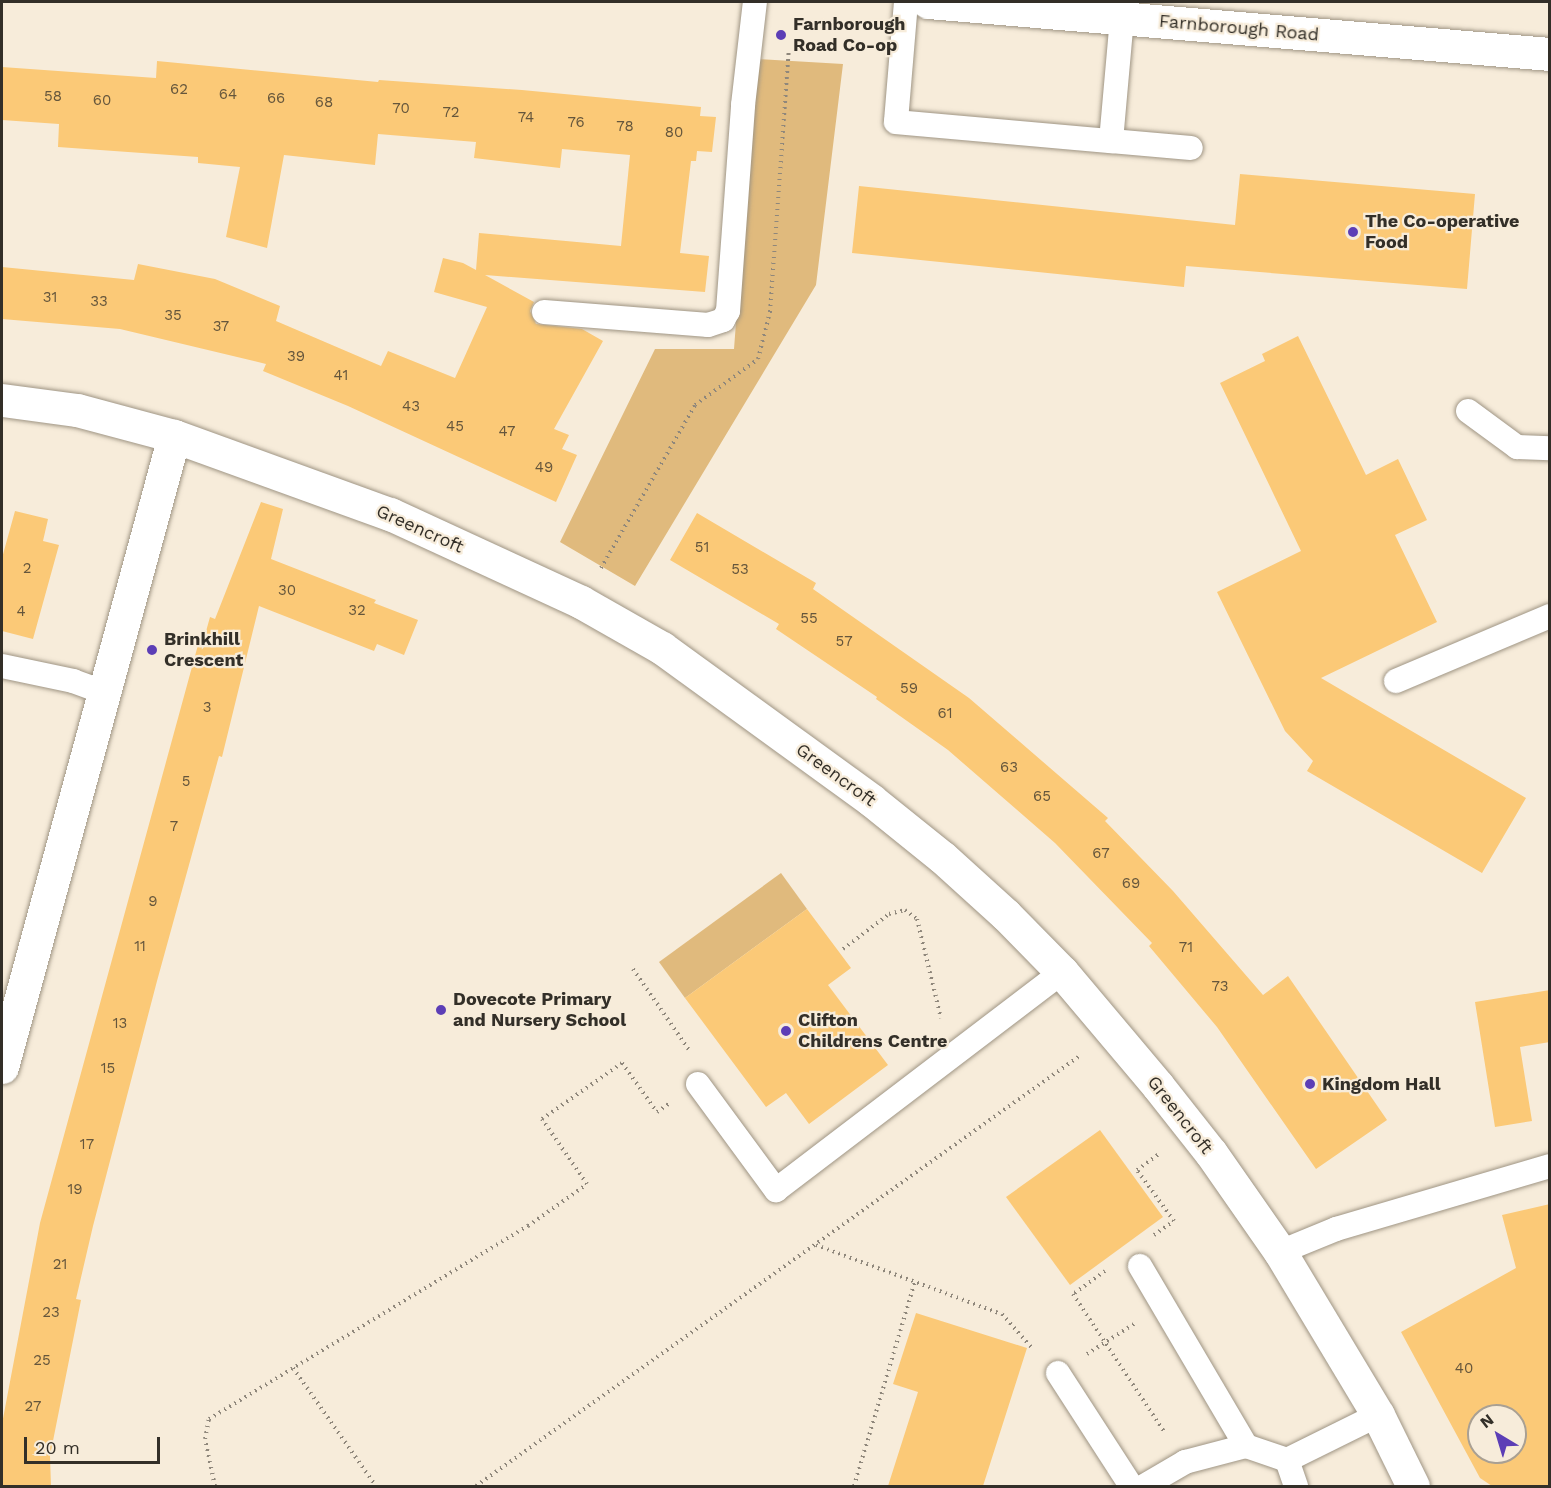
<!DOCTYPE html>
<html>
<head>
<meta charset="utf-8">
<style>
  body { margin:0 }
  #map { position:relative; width:1551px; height:1488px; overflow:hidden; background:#f7ecda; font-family:"Work Sans",sans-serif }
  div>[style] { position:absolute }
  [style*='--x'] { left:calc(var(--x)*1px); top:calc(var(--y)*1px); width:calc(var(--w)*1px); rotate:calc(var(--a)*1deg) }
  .green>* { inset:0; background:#e0ba7d }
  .building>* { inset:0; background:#fbc977 }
  .path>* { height:4px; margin-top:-2px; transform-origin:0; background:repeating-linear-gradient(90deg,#8f877b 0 1.5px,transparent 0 6px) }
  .roads { filter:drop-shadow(0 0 2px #9f9584) drop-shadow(0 0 2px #9f9584) }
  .service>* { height:24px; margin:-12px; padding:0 12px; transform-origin:12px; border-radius:12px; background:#fff }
  .minor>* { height:33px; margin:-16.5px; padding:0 16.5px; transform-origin:16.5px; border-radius:16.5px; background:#fff }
  .tertiary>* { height:33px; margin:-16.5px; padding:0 16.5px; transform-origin:16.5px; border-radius:16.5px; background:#fff }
  .dots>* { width:16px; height:16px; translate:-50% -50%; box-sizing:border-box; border:3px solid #f7ecda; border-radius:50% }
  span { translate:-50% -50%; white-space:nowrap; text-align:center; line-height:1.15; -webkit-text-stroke:4.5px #f7ecda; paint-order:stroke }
  .number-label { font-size:15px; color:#65563c }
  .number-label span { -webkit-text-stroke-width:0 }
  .poi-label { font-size:18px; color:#332f28; font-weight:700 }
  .left { translate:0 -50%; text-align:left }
  .street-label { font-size:18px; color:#332f28 }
  .frame { position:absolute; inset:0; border:3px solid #332f28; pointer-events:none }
  .north { position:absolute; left:1467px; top:1404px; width:60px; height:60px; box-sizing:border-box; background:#f7ecda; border:2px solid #a9a093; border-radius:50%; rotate:322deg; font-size:16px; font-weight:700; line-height:24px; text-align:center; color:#332f28 }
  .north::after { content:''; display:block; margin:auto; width:21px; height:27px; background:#5c3eb6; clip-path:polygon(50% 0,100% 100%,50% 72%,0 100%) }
  .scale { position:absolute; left:24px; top:1437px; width:136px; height:27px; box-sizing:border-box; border:3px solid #332f28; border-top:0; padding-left:8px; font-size:18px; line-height:21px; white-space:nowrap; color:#332f28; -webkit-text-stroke:4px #f7ecda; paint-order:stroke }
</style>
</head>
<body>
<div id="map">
  <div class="green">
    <div style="clip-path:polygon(756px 59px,843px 64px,816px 285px,635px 586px,560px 542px,655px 349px,734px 349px)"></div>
    <div style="clip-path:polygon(781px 873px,807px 909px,685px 998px,659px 962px)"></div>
  </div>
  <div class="building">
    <div style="clip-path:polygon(157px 61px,378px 82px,379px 80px,522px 90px,701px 107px,700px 116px,716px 117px,712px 152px,697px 151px,696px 161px,691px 161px,680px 253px,709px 256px,705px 292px,485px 275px,534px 302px,530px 311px,536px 324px,582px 329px,603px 341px,554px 429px,569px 435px,562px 449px,577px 455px,556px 502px,348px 406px,263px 371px,266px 364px,120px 329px,2px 319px,2px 267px,134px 280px,138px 264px,215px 279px,280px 306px,276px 321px,381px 366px,388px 351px,455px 378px,487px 307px,434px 292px,443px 258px,463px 263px,476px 270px,479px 233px,621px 246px,630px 155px,562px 149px,560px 168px,474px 158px,476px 142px,378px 134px,375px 165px,284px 155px,267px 248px,226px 237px,240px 167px,198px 163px,198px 157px,58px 147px,59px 124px,2px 120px,2px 67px,156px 78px)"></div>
    <div style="clip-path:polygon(1240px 174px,1475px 194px,1467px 289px,1186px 266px,1184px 287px,852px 253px,859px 186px,1235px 225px)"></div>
    <div style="clip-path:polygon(1298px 336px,1366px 475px,1398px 459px,1427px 520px,1395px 535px,1437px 622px,1321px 678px,1526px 798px,1482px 873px,1307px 771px,1313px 761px,1285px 731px,1217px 592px,1301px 551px,1220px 383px,1265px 361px,1262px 354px)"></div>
    <div style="clip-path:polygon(261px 502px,283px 509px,271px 559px,376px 600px,374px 603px,418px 620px,404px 655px,377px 644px,374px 651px,259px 606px,222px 757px,219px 756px,157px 981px,93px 1226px,76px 1299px,81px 1300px,50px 1456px,51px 1486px,2px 1486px,2px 1424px,40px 1223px,201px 634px,205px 635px,210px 617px,215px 619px)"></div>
    <div style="clip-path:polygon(15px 511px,48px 519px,43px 541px,59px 545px,33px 639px,2px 631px,2px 558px)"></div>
    <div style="clip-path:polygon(697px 513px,816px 583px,813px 589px,969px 698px,1108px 818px,1105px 821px,1173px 891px,1263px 995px,1288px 976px,1387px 1120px,1316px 1169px,1217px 1027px,1149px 946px,1152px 943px,1055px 843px,948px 750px,876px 699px,877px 697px,776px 629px,779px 624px,670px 560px)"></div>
    <div style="clip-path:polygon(807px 909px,851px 968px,828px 985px,888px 1065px,809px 1124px,786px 1093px,766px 1107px,685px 998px)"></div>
    <div style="clip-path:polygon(1550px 990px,1550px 1042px,1520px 1047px,1532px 1121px,1495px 1127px,1475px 1002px)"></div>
    <div style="clip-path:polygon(1100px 1130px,1163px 1217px,1070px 1285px,1006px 1197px)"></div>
    <div style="clip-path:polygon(evenodd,1550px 1204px,1550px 1486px,1492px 1486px,1480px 1478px,1401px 1332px,1516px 1268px,1502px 1215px,1550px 1204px,1479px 1416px,1515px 1416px,1515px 1452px,1479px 1452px,1479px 1416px)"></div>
    <div style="clip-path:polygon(916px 1313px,1027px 1348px,983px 1486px,888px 1486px,918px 1392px,893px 1384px)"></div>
  </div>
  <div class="path">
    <div style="--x:601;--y:568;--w:188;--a:-60"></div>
    <div style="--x:695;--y:405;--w:78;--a:-36.1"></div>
    <div style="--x:758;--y:359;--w:49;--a:-75.7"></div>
    <div style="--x:770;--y:312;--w:263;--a:-85.9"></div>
    <div style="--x:843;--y:949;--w:58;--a:-37.3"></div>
    <div style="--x:889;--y:914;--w:16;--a:-14"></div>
    <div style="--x:905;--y:910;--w:15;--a:37"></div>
    <div style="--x:917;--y:919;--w:102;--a:76.4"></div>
    <div style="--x:633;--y:969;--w:98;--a:55.3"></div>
    <div style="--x:1154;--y:1235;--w:24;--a:-35"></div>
    <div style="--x:1174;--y:1221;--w:63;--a:-126"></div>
    <div style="--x:1137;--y:1170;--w:29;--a:-36"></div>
    <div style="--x:816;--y:1245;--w:198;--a:20.4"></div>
    <div style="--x:1002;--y:1314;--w:45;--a:48.6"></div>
    <div style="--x:1105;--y:1271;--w:39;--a:144"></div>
    <div style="--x:1073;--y:1294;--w:167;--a:56.5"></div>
    <div style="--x:1087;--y:1354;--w:56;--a:-32.6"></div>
    <div style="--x:293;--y:1368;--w:144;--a:54.9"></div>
    <div style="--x:215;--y:1486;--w:48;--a:-102"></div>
    <div style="--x:205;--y:1439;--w:20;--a:-79"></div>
    <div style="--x:209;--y:1419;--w:373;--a:-31.2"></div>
    <div style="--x:528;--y:1226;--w:72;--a:-35.4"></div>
    <div style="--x:587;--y:1184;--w:79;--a:-124.7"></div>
    <div style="--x:542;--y:1119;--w:98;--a:-35"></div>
    <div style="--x:622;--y:1063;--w:60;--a:54.5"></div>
    <div style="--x:657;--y:1112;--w:16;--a:-35"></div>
    <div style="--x:476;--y:1486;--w:743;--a:-35.47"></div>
    <div style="--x:854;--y:1486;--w:213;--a:-73.4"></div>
  </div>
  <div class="roads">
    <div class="service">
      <div style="--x:906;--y:2;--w:120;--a:94.8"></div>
      <div style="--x:896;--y:122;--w:216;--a:5.1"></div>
      <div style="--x:1111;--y:141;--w:123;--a:-84.9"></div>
      <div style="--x:1111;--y:141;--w:80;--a:5"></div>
      <div style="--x:544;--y:312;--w:165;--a:4.5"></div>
      <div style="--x:708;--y:325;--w:16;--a:-18"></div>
      <div style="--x:723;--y:320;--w:10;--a:-61"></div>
      <div style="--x:728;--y:311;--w:207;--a:-85.8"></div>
      <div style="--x:743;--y:105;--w:104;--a:-83.4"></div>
      <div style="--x:1468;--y:411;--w:61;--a:36.3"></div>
      <div style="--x:1517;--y:447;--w:33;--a:2"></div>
      <div style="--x:2;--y:666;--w:73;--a:11.9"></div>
      <div style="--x:73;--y:681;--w:32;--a:20"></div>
      <div style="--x:1396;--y:681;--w:167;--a:-22.9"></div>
      <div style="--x:698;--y:1084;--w:132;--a:53.7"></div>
      <div style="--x:776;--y:1190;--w:360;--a:-37.3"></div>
      <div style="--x:1280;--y:1252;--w:61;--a:-22.3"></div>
      <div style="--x:1336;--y:1229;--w:223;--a:-16.4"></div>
      <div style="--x:1140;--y:1266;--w:209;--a:59.5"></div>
      <div style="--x:1058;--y:1373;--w:135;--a:57.1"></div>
      <div style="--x:1287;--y:1460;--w:28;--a:71"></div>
      <div style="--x:1144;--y:1486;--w:48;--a:-30.3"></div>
      <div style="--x:1185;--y:1462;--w:63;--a:-14.7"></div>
      <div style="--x:1246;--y:1446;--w:43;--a:18.9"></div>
      <div style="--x:1287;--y:1460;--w:102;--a:-26.3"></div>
    </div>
    <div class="minor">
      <div style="--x:2;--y:400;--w:76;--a:7.6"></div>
      <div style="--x:77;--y:410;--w:100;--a:15"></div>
      <div style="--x:174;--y:436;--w:230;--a:19.9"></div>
      <div style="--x:390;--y:514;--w:210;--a:24.7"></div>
      <div style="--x:581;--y:602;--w:93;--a:29.6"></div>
      <div style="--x:662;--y:648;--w:258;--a:36"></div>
      <div style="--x:871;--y:800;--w:91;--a:38.8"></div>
      <div style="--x:942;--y:857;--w:86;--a:42.2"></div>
      <div style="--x:1006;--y:915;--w:80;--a:45.5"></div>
      <div style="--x:1062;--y:972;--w:149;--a:49.9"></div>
      <div style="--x:1158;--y:1086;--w:85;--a:51.7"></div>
      <div style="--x:1211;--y:1153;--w:121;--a:55.1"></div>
      <div style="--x:1280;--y:1252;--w:190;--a:59"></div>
      <div style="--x:1378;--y:1415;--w:79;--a:63.8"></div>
      <div style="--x:2;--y:1067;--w:654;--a:-74.75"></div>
    </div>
    <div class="tertiary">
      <div style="--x:928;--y:2;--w:624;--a:4.78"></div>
    </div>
  </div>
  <div class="dots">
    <div style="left:781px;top:35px;background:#5c3eb6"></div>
    <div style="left:1353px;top:232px;background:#5c3eb6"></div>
    <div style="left:152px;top:650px;background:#5c3eb6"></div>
    <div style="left:441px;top:1010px;background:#5c3eb6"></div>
    <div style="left:786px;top:1031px;background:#5c3eb6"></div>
    <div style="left:1310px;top:1084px;background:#5c3eb6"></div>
  </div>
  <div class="number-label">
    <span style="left:179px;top:90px">62</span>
    <span style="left:228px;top:95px">64</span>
    <span style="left:53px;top:97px">58</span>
    <span style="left:276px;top:99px">66</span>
    <span style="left:102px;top:101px">60</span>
    <span style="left:324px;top:103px">68</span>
    <span style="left:401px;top:109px">70</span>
    <span style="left:451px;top:113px">72</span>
    <span style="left:526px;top:118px">74</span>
    <span style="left:576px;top:123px">76</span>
    <span style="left:625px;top:127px">78</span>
    <span style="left:674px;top:133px">80</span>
    <span style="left:50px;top:298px">31</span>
    <span style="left:99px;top:302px">33</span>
    <span style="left:173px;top:316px">35</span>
    <span style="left:221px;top:327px">37</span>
    <span style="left:296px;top:357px">39</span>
    <span style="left:341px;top:376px">41</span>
    <span style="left:411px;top:407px">43</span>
    <span style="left:455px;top:427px">45</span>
    <span style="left:507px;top:432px">47</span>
    <span style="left:544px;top:468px">49</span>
    <span style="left:702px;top:548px">51</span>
    <span style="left:27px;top:569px">2</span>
    <span style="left:740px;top:570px">53</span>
    <span style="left:287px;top:591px">30</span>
    <span style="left:357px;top:611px">32</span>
    <span style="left:21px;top:612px">4</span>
    <span style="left:809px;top:619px">55</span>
    <span style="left:844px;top:642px">57</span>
    <span style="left:909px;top:689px">59</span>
    <span style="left:207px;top:708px">3</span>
    <span style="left:945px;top:714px">61</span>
    <span style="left:1009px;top:768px">63</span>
    <span style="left:186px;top:782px">5</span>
    <span style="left:1042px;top:797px">65</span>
    <span style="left:174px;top:827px">7</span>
    <span style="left:1101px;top:854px">67</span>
    <span style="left:1131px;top:884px">69</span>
    <span style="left:153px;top:902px">9</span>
    <span style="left:140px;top:947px">11</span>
    <span style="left:1186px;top:948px">71</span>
    <span style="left:1220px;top:987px">73</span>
    <span style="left:120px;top:1024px">13</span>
    <span style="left:108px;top:1069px">15</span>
    <span style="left:87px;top:1145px">17</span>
    <span style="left:75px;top:1190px">19</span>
    <span style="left:60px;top:1265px">21</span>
    <span style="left:51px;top:1313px">23</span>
    <span style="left:42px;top:1361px">25</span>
    <span style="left:1464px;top:1369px">40</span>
    <span style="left:33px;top:1407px">27</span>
  </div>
  <div class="poi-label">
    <span class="left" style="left:793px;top:35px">Farnborough<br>Road Co-op</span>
    <span class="left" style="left:1365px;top:232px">The Co-operative<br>Food</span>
    <span class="left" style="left:164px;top:650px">Brinkhill<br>Crescent</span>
    <span class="left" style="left:453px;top:1010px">Dovecote Primary<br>and Nursery School</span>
    <span class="left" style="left:798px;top:1031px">Clifton<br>Childrens Centre</span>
    <span class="left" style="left:1322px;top:1084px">Kingdom Hall</span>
  </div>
  <div class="street-label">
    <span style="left:1239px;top:28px;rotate:5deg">Farnborough Road</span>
    <span style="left:420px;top:529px;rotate:24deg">Greencroft</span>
    <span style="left:836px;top:775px;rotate:36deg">Greencroft</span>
    <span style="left:1180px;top:1115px;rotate:52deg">Greencroft</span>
  </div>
  <div class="frame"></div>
  <div class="north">N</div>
  <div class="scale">20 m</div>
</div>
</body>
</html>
